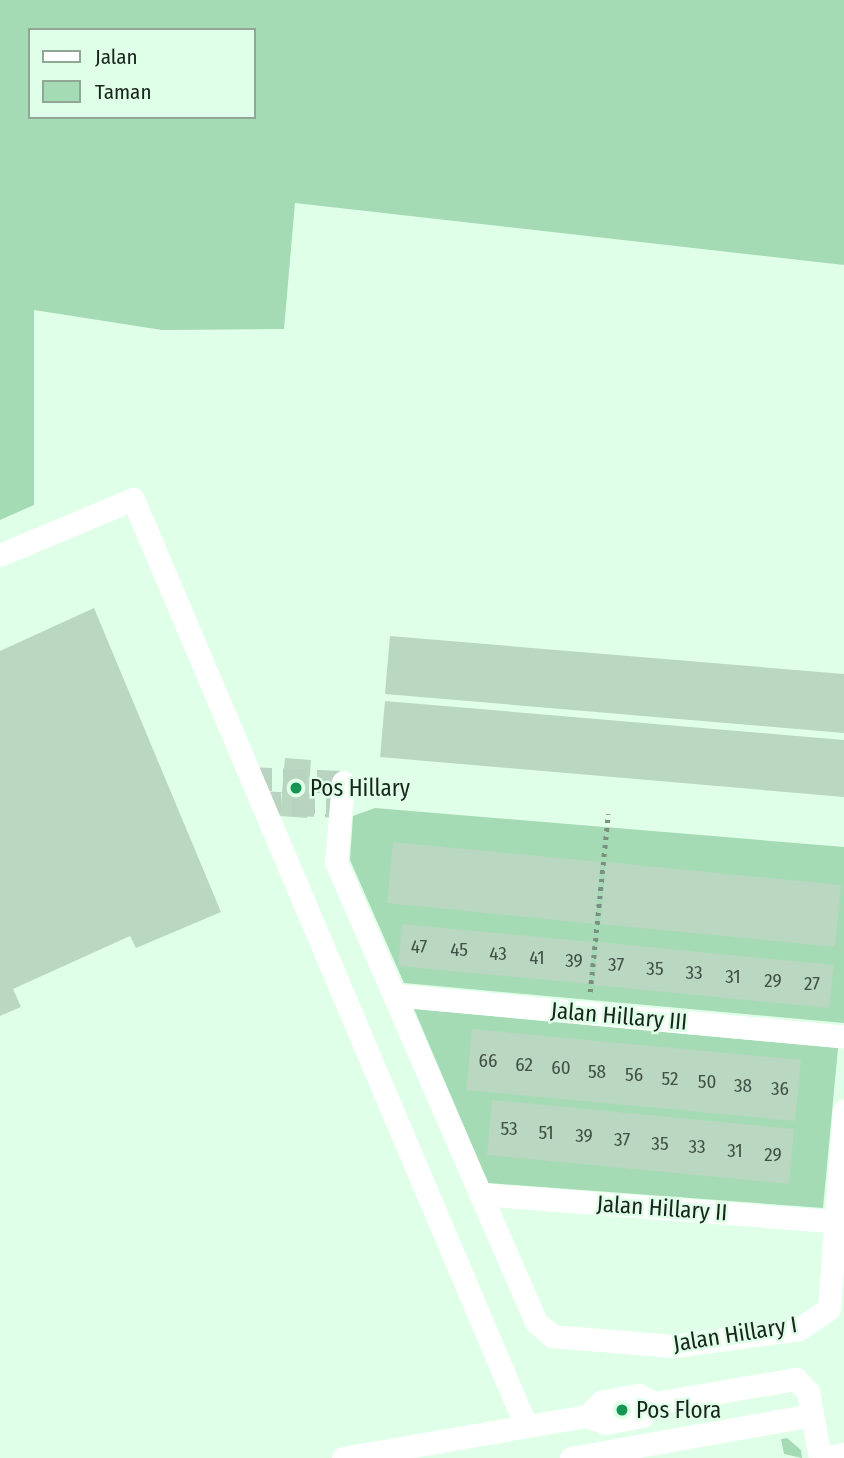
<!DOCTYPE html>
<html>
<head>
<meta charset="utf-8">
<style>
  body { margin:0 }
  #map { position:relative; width:844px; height:1458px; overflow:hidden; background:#e0ffe8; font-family:"Fira Sans Condensed",sans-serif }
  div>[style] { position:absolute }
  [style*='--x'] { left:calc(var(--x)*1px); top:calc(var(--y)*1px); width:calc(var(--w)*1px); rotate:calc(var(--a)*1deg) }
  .green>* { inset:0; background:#a4dbb4 }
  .building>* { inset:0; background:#b9d7c1 }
  .street-tunnel>* { height:23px; margin-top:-11.5px; transform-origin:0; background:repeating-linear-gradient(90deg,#b8d3bf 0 23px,transparent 0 34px) }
  .path>* { height:4.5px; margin-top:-2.25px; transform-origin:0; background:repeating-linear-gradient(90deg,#7b9080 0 3.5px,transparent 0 8.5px) }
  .street>* { height:23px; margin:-11.5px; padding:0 11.5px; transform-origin:11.5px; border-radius:11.5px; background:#fff }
  .dots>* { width:19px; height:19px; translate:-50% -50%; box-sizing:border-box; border:4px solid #e0ffe8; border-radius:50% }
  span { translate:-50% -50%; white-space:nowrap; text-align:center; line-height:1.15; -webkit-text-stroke:5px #e0ffe8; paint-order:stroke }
  .number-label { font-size:19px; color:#415145 }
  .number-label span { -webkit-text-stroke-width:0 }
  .poi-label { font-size:23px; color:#19241c }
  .left { translate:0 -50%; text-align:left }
  .street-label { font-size:23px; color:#19241c }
  .legend { position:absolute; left:28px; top:28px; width:228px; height:91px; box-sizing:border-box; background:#e0ffe8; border:2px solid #90a796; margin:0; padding:9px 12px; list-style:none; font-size:21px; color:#19241c }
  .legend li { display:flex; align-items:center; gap:14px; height:35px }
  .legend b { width:35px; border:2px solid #90a796 }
</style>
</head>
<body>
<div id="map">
  <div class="green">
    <div style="clip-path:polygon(evenodd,0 0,844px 0,844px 265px,295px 203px,284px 329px,162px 330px,34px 310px,34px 505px,0 520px,0 0,30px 30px,254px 30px,254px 117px,30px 117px,30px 30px)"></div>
    <div style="clip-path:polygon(375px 808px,844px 847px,844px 1023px,404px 983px,350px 860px,353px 816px)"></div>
    <div style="clip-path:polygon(414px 1009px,838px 1048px,823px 1208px,488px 1183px)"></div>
    <div style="clip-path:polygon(787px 1438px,801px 1450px,802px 1458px,784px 1454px,781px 1439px)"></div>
  </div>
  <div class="building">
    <div style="clip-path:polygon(94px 608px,221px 912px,136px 948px,130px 936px,13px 989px,21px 1007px,0 1016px,0 651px)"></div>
    <div style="clip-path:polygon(390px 636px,844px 674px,844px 733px,385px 694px)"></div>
    <div style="clip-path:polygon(385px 701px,844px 740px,844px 797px,380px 757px)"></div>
    <div style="clip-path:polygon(285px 758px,311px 760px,307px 818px,280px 816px)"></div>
    <div style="clip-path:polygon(393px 842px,601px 862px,595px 924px,387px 903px)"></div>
    <div style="clip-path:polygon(606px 862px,841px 885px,835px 947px,600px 924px)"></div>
    <div style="clip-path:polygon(402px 924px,593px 942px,589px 984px,398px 966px)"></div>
    <div style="clip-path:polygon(598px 942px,834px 965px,829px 1008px,594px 985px)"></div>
    <div style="clip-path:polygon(472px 1029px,801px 1060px,795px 1121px,466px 1090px)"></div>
    <div style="clip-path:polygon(492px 1100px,794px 1129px,789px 1184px,487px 1155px)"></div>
  </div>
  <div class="street-tunnel">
    <div style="--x:249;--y:778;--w:94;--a:2.4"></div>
    <div style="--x:258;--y:802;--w:82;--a:2.8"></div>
  </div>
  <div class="path">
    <div style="--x:590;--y:992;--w:179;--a:-84.2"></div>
  </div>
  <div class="street">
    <div style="--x:0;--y:555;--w:144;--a:-22.8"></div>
    <div style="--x:133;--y:499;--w:1007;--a:67.03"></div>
    <div style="--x:343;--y:782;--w:80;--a:95"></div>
    <div style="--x:336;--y:862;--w:502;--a:66.5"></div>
    <div style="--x:536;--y:1322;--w:21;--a:41"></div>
    <div style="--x:552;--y:1336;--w:122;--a:4.7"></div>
    <div style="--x:674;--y:1346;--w:126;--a:-7.7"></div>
    <div style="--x:799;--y:1329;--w:36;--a:-34"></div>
    <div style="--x:829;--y:1309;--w:199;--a:-85.7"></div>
    <div style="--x:395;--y:995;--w:451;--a:5.3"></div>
    <div style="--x:480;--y:1194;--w:365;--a:4.4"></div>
    <div style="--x:638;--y:1395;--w:19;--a:25"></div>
    <div style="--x:655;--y:1403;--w:18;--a:135"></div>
    <div style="--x:642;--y:1416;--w:37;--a:169"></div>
    <div style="--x:606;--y:1423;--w:20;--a:-160"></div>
    <div style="--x:587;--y:1416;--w:20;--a:-45"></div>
    <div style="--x:601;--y:1402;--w:38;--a:-11"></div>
    <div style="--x:655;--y:1403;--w:143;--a:-9.7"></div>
    <div style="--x:796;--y:1379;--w:18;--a:47"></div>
    <div style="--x:808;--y:1392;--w:67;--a:79.7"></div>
    <div style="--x:343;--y:1458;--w:248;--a:-9.8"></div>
    <div style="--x:571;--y:1458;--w:245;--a:-10.1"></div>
    <div style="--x:821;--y:1458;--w:23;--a:-10"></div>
  </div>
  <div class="dots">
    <div style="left:296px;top:788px;background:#179553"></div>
    <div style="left:622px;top:1410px;background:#179553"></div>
  </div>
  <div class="number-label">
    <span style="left:419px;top:947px">47</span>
    <span style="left:459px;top:950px">45</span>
    <span style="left:498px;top:954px">43</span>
    <span style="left:537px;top:958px">41</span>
    <span style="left:574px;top:961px">39</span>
    <span style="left:616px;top:965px">37</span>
    <span style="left:655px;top:969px">35</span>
    <span style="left:694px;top:973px">33</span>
    <span style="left:733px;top:977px">31</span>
    <span style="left:773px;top:981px">29</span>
    <span style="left:812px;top:984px">27</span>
    <span style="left:488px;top:1061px">66</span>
    <span style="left:524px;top:1065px">62</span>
    <span style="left:561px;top:1068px">60</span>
    <span style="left:597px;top:1072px">58</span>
    <span style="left:634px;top:1075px">56</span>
    <span style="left:670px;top:1079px">52</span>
    <span style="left:707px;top:1082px">50</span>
    <span style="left:743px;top:1086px">38</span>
    <span style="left:780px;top:1089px">36</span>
    <span style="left:509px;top:1129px">53</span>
    <span style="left:546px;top:1133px">51</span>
    <span style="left:584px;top:1136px">39</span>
    <span style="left:622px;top:1140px">37</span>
    <span style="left:660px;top:1144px">35</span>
    <span style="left:697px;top:1147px">33</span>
    <span style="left:735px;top:1151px">31</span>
    <span style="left:773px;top:1155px">29</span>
  </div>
  <div class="poi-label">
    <span class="left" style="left:310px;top:788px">Pos Hillary</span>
    <span class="left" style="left:636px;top:1410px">Pos Flora</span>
  </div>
  <div class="street-label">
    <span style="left:619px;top:1016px;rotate:5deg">Jalan Hillary III</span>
    <span style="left:662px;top:1208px;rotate:4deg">Jalan Hillary II</span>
    <span style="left:735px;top:1334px;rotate:-9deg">Jalan Hillary I</span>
  </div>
  <ul class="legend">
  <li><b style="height:9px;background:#fff"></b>Jalan</li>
  <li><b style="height:19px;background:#a4dbb4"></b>Taman</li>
  </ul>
</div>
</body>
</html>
